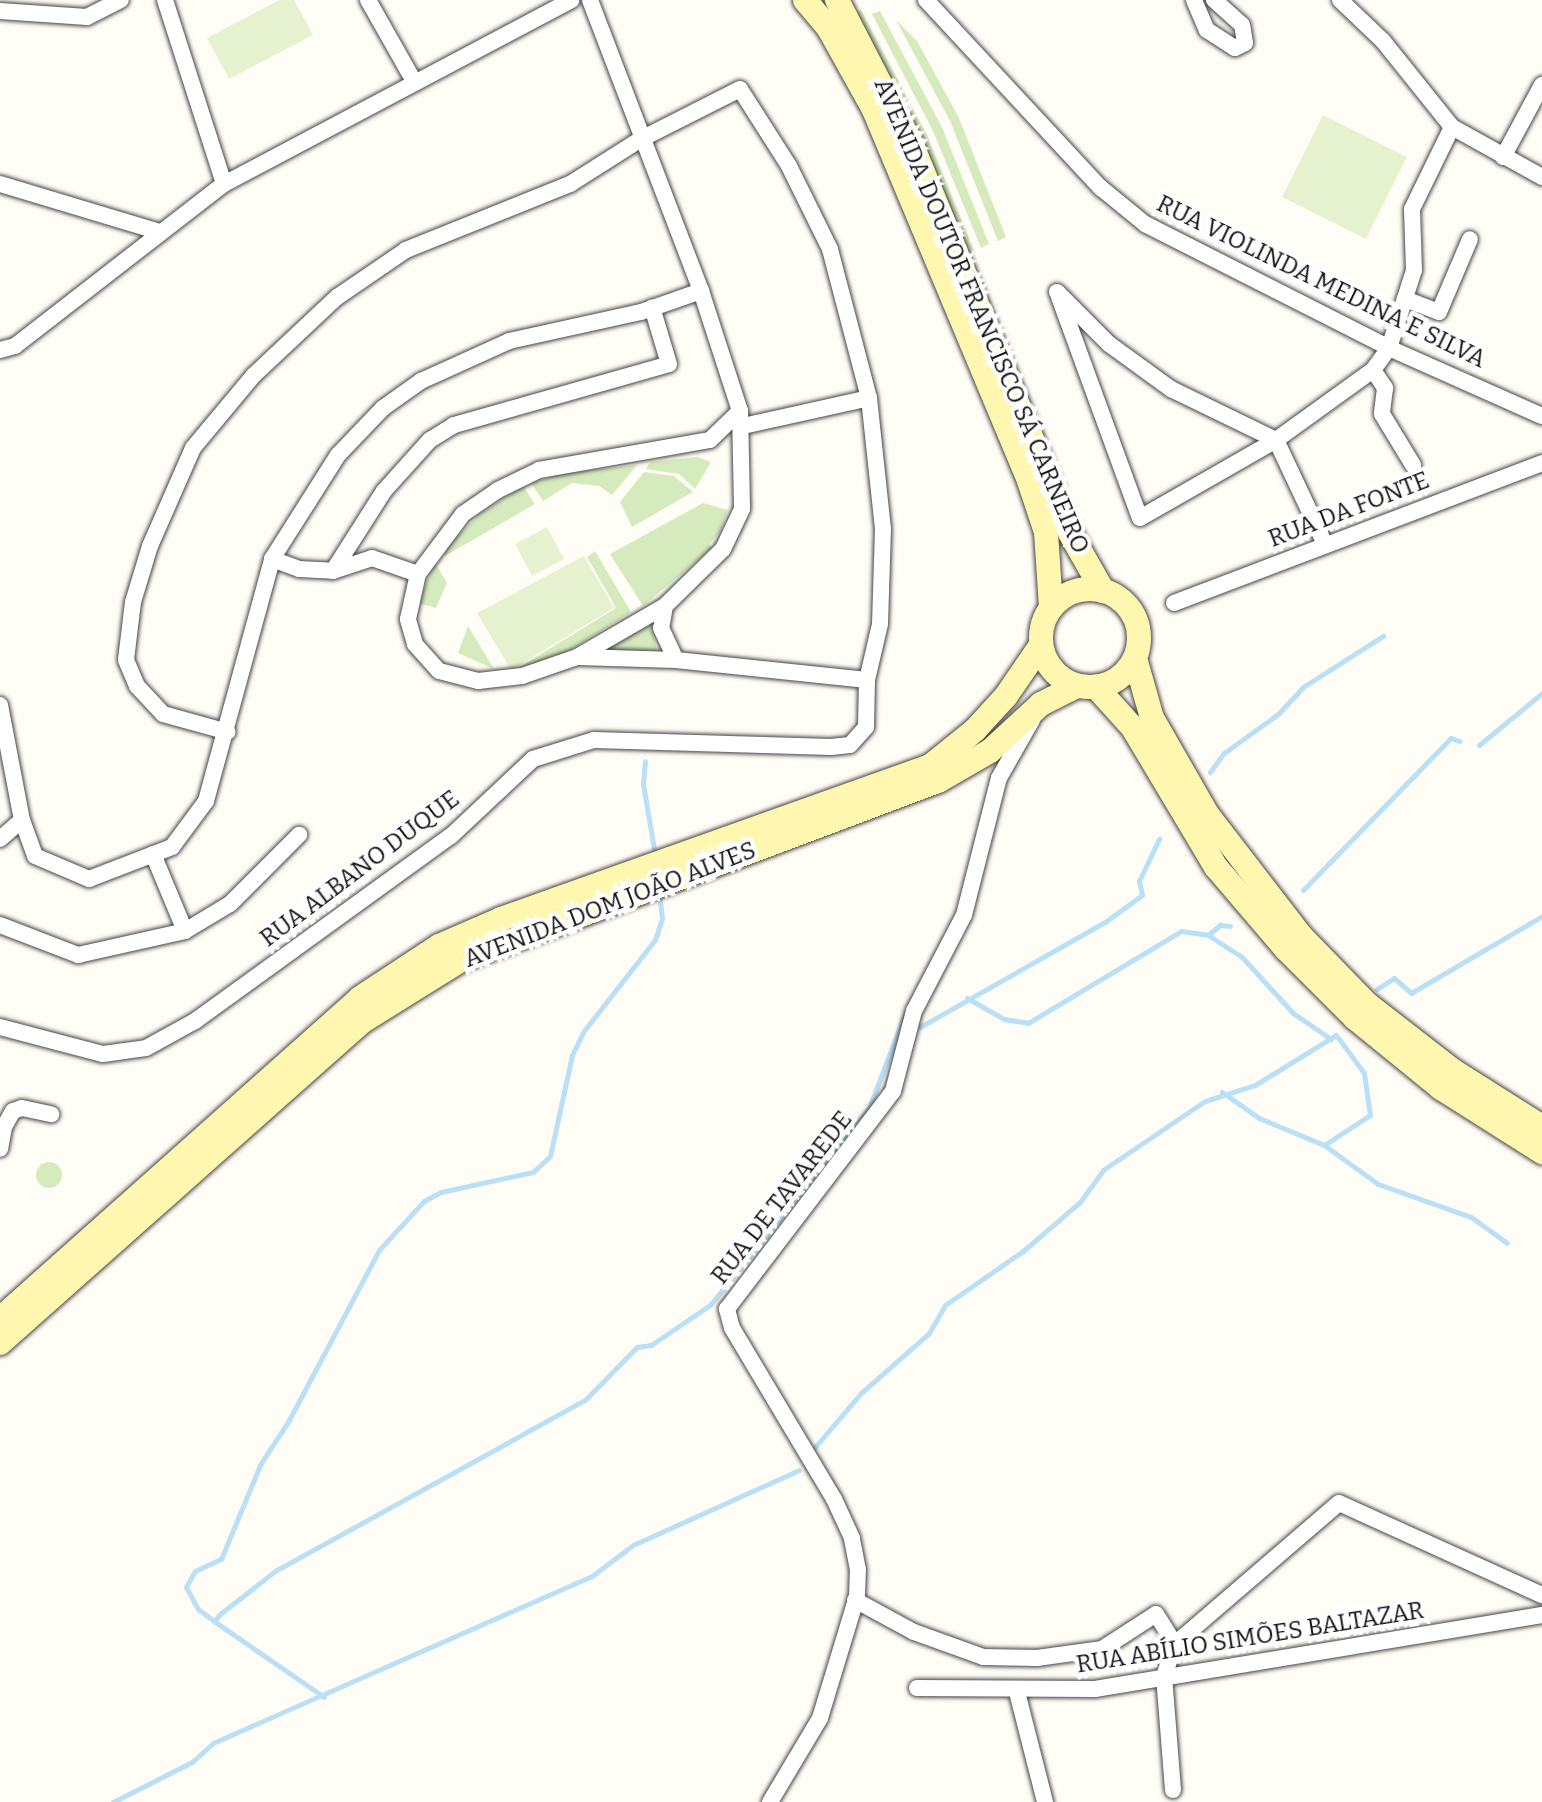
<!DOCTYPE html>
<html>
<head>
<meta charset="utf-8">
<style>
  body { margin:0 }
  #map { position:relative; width:1542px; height:1802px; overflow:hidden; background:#fffdf5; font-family:Bitter,serif }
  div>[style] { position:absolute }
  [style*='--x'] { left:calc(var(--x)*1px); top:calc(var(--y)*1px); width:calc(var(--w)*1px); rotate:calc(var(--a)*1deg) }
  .green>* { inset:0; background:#d5ebbd }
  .round { border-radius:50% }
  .pitch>* { inset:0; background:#e6f2cf }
  .stream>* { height:5px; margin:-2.5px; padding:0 2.5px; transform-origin:2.5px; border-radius:2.5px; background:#b9e0f7 }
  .roads { filter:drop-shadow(0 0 2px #444) drop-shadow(0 0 2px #444) }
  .street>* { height:16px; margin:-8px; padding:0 8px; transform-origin:8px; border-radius:8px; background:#fff }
  .secondary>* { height:24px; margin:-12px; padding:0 12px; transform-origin:12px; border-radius:12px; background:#fff6b0 }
  .secondary>.ring { margin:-12px; padding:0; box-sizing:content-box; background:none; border:24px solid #fff6b0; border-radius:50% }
  span { translate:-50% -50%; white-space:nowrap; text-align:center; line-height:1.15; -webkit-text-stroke:8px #fff; paint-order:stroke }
  .street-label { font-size:24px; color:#111 }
</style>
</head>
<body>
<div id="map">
  <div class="green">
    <div style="clip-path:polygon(861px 10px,927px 135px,974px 250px,964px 253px,852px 14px)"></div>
    <div style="clip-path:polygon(880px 11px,942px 127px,989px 244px,981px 248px,933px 131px,872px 14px)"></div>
    <div style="clip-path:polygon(896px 20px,917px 41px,959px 118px,1006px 237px,998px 241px,950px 121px)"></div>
    <div style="clip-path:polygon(697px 457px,711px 462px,695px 489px,679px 474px,646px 469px,650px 462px)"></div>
    <div style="clip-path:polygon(637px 465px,612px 495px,599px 486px,572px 483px,543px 501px,531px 483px,559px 474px)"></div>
    <div style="clip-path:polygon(644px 472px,674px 476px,693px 492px,632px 527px,620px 502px)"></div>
    <div style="clip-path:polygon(523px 486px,535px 504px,445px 556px,446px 548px,482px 512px)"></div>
    <div style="clip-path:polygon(703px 503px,728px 510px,720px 532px,709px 544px,712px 548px,643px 606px,610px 554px)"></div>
    <div style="clip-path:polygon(595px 551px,631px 612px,553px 660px,513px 671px,616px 608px,587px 557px)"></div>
    <div style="clip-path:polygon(435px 563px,447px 583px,436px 608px,418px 603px)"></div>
    <div style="clip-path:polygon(651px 625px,658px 655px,603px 651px)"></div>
    <div style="clip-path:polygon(468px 626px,494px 669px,458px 653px)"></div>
    <div class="round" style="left:36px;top:1162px;width:26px;height:26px"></div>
  </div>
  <div class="pitch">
    <div style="clip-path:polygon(279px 0,294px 0,313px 35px,229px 79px,207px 38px)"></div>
    <div style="clip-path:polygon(1323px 115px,1407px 157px,1366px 239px,1282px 197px)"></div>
    <div style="clip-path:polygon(547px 527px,564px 559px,532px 576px,515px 544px)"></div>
    <div style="clip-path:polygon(584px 556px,614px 608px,511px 670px,477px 613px)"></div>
  </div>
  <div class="stream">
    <div style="--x:1479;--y:745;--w:82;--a:-39.5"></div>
    <div style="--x:645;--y:761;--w:23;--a:95"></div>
    <div style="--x:643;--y:784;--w:72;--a:80.4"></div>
    <div style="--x:1210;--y:772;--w:24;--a:-54"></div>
    <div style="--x:1224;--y:753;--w:67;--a:-35.8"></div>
    <div style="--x:1278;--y:714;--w:37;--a:-47"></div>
    <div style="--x:1303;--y:687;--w:95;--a:-32.5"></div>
    <div style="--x:1303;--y:890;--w:212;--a:-45.8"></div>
    <div style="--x:1451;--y:738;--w:9;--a:21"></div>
    <div style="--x:1208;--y:935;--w:16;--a:-40"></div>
    <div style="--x:1220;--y:925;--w:10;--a:6"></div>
    <div style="--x:1377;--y:989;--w:20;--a:-33"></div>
    <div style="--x:1394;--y:978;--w:23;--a:41"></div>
    <div style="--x:1411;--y:993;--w:152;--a:-30.4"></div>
    <div style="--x:967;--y:998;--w:43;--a:29.6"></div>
    <div style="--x:1004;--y:1019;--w:24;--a:9"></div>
    <div style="--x:1028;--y:1023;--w:179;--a:-31"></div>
    <div style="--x:1181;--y:931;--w:27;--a:8"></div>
    <div style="--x:1208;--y:935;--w:40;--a:32.9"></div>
    <div style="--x:1242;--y:957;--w:76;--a:47.7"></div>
    <div style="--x:1293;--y:1013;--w:46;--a:34.4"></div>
    <div style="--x:920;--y:1027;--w:213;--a:-29.6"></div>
    <div style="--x:1105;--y:922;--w:46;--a:-36.1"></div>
    <div style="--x:1142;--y:895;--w:14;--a:-102"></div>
    <div style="--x:1139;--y:881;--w:47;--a:-64.5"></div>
    <div style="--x:1222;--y:1092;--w:45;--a:35.1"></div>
    <div style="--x:1259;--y:1118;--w:70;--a:22.6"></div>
    <div style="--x:1324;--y:1145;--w:67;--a:35.8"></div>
    <div style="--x:1378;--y:1184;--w:99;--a:19.5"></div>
    <div style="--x:1471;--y:1217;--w:44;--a:35.8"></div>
    <div style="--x:815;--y:1447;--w:71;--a:-49.6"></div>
    <div style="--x:861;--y:1393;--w:91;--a:-41.4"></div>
    <div style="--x:929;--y:1333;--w:32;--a:-60"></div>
    <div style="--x:945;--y:1305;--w:95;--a:-34.7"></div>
    <div style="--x:1023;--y:1251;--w:75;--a:-40.7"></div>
    <div style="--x:1080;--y:1202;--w:39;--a:-54"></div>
    <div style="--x:1103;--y:1170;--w:123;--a:-34.1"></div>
    <div style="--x:1205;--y:1101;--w:52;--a:-17.7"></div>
    <div style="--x:1255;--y:1085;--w:95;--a:-31.7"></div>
    <div style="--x:1336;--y:1035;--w:47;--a:53.6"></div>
    <div style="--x:1364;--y:1073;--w:42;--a:81.9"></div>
    <div style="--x:1370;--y:1115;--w:55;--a:146.9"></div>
    <div style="--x:214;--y:1621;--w:20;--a:-143"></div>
    <div style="--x:198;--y:1609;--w:25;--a:-119"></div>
    <div style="--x:186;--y:1587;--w:18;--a:-61"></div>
    <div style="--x:195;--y:1571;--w:29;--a:-25"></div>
    <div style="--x:221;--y:1559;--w:104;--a:-67.4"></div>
    <div style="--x:261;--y:1463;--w:51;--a:-56.9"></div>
    <div style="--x:289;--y:1420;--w:192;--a:-62.1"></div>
    <div style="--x:379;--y:1250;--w:67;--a:-47.4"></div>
    <div style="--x:424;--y:1201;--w:19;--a:-28"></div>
    <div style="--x:441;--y:1192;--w:94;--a:-12.3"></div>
    <div style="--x:533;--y:1172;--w:23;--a:-43"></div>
    <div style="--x:550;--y:1156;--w:103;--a:-77.7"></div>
    <div style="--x:572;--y:1055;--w:25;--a:-64"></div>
    <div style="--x:583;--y:1032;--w:117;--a:-52"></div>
    <div style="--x:655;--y:940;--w:23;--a:-72"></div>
    <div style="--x:662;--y:918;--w:25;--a:-97"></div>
    <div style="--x:324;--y:1697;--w:134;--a:-145.4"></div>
    <div style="--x:214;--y:1621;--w:9;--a:-49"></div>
    <div style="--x:220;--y:1614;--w:70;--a:-38"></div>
    <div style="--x:275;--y:1571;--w:355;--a:-28.9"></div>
    <div style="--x:586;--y:1399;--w:73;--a:-45.6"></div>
    <div style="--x:637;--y:1347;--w:14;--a:-8"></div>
    <div style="--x:651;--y:1345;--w:71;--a:-34.1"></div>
    <div style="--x:710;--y:1305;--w:253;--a:-51.1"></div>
    <div style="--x:869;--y:1108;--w:102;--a:-69.2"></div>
    <div style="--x:113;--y:1802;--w:89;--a:-26.9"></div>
    <div style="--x:192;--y:1762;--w:28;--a:-42"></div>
    <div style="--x:213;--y:1743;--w:414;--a:-23.8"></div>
    <div style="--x:592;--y:1576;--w:51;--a:-37.1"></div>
    <div style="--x:633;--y:1545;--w:182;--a:-24.3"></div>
  </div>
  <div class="roads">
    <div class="street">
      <div style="--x:165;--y:0;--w:193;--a:72.2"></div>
      <div style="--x:368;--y:0;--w:95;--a:60.5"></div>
      <div style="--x:590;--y:0;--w:311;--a:69.1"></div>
      <div style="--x:701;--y:291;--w:126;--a:72"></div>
      <div style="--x:740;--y:411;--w:98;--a:88.8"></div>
      <div style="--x:742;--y:509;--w:44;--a:115.4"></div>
      <div style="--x:723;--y:549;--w:81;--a:135.5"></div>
      <div style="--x:665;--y:606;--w:102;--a:149.9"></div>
      <div style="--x:577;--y:657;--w:58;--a:160.9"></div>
      <div style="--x:522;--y:676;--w:44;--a:173.5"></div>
      <div style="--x:478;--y:681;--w:40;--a:-165.6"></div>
      <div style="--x:439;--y:671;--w:36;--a:-132"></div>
      <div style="--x:415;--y:644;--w:26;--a:-106"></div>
      <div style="--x:408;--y:619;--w:46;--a:-77.5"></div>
      <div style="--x:418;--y:574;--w:75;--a:-53.1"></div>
      <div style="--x:463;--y:514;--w:42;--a:-34.4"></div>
      <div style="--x:498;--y:490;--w:46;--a:-26"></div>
      <div style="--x:539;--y:470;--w:174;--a:-10"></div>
      <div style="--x:710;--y:440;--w:42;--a:-44"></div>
      <div style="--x:926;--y:0;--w:257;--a:47.1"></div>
      <div style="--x:1101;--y:188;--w:57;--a:39.3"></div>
      <div style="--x:1145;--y:224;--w:274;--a:26.9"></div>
      <div style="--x:1389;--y:348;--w:167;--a:24"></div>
      <div style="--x:1194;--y:0;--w:33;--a:67"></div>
      <div style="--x:1207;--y:30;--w:33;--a:33"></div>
      <div style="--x:1235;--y:48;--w:11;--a:-27"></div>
      <div style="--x:1245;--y:43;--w:18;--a:-99"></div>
      <div style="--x:1242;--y:25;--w:38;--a:-138"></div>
      <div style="--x:1340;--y:0;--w:59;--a:43.6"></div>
      <div style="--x:1383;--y:41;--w:110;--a:51.3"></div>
      <div style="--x:1452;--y:127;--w:103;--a:29.1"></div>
      <div style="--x:0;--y:11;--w:87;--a:3.9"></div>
      <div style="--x:87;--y:17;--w:38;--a:-27"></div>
      <div style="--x:1503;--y:157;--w:82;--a:-61.6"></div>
      <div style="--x:0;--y:184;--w:167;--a:16.7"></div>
      <div style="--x:1057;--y:292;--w:74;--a:45"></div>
      <div style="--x:1109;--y:344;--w:77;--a:36"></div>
      <div style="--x:1171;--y:389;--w:117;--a:25.9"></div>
      <div style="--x:1276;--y:440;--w:120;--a:-35.8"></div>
      <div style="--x:1373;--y:370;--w:27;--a:-54"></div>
      <div style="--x:1389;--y:348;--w:82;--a:-72.2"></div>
      <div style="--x:1414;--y:270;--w:61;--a:-91.9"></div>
      <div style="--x:1412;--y:209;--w:91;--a:-64"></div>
      <div style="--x:1059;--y:297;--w:235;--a:69.9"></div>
      <div style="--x:1140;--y:518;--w:157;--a:-29.8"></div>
      <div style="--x:1276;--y:440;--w:115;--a:64.8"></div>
      <div style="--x:1405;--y:299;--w:36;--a:21"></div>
      <div style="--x:1439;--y:312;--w:79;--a:-67"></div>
      <div style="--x:0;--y:350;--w:16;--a:-15"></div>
      <div style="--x:15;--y:346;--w:264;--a:-37.8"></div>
      <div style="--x:224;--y:184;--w:393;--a:-27.9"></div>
      <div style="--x:1373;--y:370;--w:22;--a:56"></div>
      <div style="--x:1385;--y:388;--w:26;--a:97"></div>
      <div style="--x:1382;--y:414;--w:60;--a:58.7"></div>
      <div style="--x:743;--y:426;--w:129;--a:-12.5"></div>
      <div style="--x:272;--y:559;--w:29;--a:20"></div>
      <div style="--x:299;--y:569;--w:34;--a:3"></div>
      <div style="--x:333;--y:571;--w:41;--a:-18.4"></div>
      <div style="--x:372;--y:558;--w:49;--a:19.2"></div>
      <div style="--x:333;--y:571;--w:95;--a:-57.5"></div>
      <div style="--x:384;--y:491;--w:69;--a:-48"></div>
      <div style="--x:430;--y:440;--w:28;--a:-32"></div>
      <div style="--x:454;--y:425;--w:223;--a:-15.8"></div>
      <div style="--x:669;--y:364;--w:59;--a:-106.6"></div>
      <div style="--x:1174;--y:603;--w:394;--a:-20.8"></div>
      <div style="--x:665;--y:606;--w:22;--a:100"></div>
      <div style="--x:661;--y:628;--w:35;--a:65"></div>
      <div style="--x:578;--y:657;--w:98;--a:1.8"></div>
      <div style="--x:676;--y:660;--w:192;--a:6"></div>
      <div style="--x:0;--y:705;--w:117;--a:79.2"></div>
      <div style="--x:22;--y:820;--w:38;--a:70"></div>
      <div style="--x:35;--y:856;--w:59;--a:23.1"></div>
      <div style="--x:89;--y:879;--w:89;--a:-21.1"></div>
      <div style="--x:172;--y:847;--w:57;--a:-53.5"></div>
      <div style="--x:206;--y:801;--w:251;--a:-74.7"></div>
      <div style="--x:272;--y:559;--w:123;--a:-57.6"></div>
      <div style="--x:338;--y:455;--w:65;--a:-46.2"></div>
      <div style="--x:383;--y:408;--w:47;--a:-35.4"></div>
      <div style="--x:421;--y:381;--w:97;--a:-24.4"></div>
      <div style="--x:509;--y:341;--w:135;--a:-12.4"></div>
      <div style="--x:641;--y:312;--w:64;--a:-19.3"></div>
      <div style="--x:0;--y:839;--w:29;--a:-41"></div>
      <div style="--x:153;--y:854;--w:83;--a:67.4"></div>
      <div style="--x:0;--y:925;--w:84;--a:21"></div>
      <div style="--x:78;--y:955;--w:110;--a:-12.6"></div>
      <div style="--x:185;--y:931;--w:52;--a:-31"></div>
      <div style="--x:230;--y:904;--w:98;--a:-45"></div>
      <div style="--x:0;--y:1027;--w:106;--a:14.7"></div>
      <div style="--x:103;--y:1054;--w:43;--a:-7.9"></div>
      <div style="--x:146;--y:1048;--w:56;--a:-28.9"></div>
      <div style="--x:195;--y:1021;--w:316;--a:-35.9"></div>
      <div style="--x:451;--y:836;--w:112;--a:-43.2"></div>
      <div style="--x:533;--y:759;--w:64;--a:-17.3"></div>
      <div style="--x:594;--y:740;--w:237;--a:1.7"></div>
      <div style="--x:831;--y:747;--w:19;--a:-6"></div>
      <div style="--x:850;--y:745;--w:24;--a:-48"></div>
      <div style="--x:866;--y:727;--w:47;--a:-88.8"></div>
      <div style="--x:867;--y:680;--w:57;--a:-76.9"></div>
      <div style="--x:880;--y:624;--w:95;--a:-88.2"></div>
      <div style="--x:883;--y:529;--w:132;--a:-96.1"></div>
      <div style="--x:869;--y:398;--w:154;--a:-104.7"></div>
      <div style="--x:830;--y:249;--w:93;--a:-116.3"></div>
      <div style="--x:789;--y:166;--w:91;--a:-122.5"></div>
      <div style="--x:740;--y:89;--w:111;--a:153.2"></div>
      <div style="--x:641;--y:139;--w:84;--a:147.6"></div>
      <div style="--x:570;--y:184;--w:177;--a:158.1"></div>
      <div style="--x:406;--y:250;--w:83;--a:145.7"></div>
      <div style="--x:337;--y:297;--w:115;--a:136.8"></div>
      <div style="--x:253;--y:376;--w:94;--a:129.8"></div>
      <div style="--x:193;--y:448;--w:107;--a:113.7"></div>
      <div style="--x:150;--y:546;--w:59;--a:106.9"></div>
      <div style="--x:133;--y:602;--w:58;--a:96.9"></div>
      <div style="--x:126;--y:660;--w:28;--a:67"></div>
      <div style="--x:137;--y:686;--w:38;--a:47"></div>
      <div style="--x:163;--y:714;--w:67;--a:15.5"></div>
      <div style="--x:0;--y:1126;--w:4;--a:14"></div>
      <div style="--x:4;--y:1127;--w:22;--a:100"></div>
      <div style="--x:4;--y:1127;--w:18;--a:-61"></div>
      <div style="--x:13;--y:1111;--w:9;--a:-18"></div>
      <div style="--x:22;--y:1108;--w:30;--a:12"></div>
      <div style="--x:855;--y:1600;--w:67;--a:28.5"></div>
      <div style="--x:914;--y:1632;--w:73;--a:19.9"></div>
      <div style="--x:983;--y:1657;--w:54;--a:1.1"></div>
      <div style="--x:1037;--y:1658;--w:66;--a:-7.9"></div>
      <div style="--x:1102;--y:1649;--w:64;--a:-32.9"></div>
      <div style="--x:1156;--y:1614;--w:36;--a:58"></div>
      <div style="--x:917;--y:1688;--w:178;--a:0.3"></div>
      <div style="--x:1095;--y:1689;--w:453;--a:-9.4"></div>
      <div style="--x:1017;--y:1692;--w:114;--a:75.7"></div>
      <div style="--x:1173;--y:1790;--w:114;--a:-94.5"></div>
      <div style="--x:1164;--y:1676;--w:34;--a:-71"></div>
      <div style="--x:1175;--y:1644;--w:216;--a:-40.7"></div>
      <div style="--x:1339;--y:1503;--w:223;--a:24.4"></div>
      <div style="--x:770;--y:1802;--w:98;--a:-59.2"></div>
      <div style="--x:820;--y:1718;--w:127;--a:-73.1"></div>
      <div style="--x:857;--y:1596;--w:26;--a:-88"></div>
      <div style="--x:858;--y:1570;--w:33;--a:-101"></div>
      <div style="--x:852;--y:1538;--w:43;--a:-114.8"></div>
      <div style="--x:834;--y:1499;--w:199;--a:-120.8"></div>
      <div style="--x:732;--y:1328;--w:20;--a:-105"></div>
      <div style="--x:727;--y:1309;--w:274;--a:-52.7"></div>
      <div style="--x:893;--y:1091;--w:83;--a:-75.3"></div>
      <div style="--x:914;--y:1011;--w:108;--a:-62.5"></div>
      <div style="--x:964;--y:915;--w:141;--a:-75.7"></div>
      <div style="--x:999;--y:778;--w:67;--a:-60.4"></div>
    </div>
    <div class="secondary">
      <div style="--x:805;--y:0;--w:38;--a:50"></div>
      <div style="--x:829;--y:29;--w:93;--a:60.9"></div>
      <div style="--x:874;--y:110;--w:402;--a:67.3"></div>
      <div style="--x:1029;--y:481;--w:54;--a:71.6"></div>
      <div style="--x:1046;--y:532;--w:76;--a:86.2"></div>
      <div style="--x:837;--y:0;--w:163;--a:62.7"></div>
      <div style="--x:912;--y:145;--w:419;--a:67.8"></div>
      <div style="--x:1070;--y:533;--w:67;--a:60.4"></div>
      <div class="ring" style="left:1041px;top:589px;width:74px;height:74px"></div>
      <div style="--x:1135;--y:658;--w:62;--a:74.2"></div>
      <div style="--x:1152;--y:718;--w:111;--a:60.2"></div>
      <div style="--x:1207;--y:814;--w:154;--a:52.4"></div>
      <div style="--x:1301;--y:936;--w:95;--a:45.9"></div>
      <div style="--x:1367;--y:1004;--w:108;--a:37.8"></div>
      <div style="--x:1452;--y:1070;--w:107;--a:32.3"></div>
      <div style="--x:1096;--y:687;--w:55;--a:47.9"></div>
      <div style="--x:1133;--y:728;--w:162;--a:59.2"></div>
      <div style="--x:1216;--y:867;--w:108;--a:49.5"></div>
      <div style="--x:1286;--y:949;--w:98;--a:45"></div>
      <div style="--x:1355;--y:1018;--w:111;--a:39.1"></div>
      <div style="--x:1441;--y:1088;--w:120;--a:32.4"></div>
      <div style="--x:0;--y:1319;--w:482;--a:-41.7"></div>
      <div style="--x:360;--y:998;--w:95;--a:-33.4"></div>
      <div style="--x:439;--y:946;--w:68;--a:-23.5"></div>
      <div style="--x:501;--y:919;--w:454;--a:-19.6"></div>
      <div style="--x:929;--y:767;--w:59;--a:-38.8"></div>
      <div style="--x:975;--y:730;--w:46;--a:-47.6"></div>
      <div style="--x:1006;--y:696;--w:62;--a:-55.5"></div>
      <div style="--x:0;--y:1343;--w:485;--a:-41.6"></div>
      <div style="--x:363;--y:1021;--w:115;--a:-31.9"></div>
      <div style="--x:461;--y:960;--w:509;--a:-20.57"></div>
      <div style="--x:938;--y:781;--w:60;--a:-30"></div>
      <div style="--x:990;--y:751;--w:69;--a:-42.7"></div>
      <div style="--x:1041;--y:704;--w:40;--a:-26.6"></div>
    </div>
  </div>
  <div class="street-label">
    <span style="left:1321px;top:282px;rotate:26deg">RUA VIOLINDA MEDINA E SILVA</span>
    <span style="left:981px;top:316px;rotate:67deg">AVENIDA DOUTOR FRANCISCO SÁ CARNEIRO</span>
    <span style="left:1349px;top:510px;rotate:-21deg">RUA DA FONTE</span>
    <span style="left:360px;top:869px;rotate:-37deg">RUA ALBANO DUQUE</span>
    <span style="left:610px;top:905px;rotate:-21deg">AVENIDA DOM JOÃO ALVES</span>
    <span style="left:782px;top:1198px;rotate:-52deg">RUA DE TAVAREDE</span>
    <span style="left:1250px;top:1638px;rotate:-9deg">RUA ABÍLIO SIMÕES BALTAZAR</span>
  </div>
</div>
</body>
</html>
